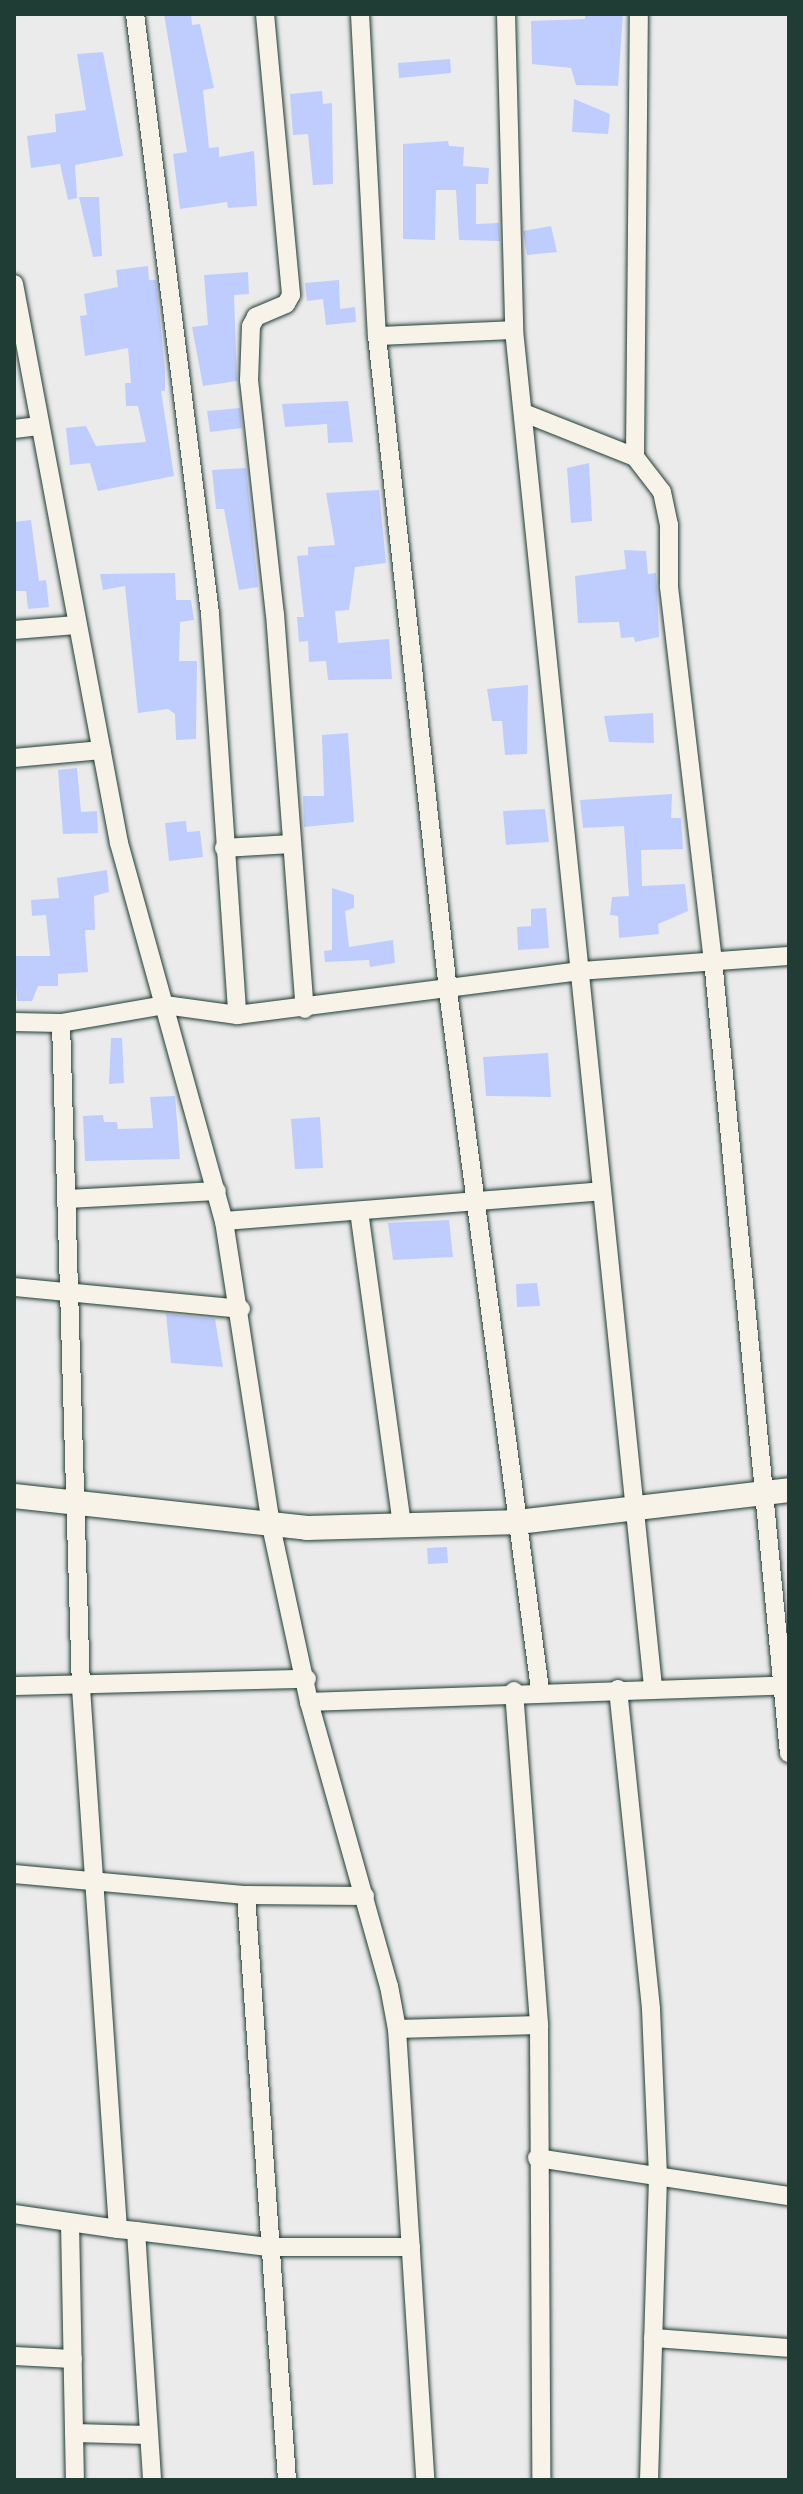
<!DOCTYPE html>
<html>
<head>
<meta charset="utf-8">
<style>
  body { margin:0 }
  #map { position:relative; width:803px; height:2494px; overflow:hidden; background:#ecebec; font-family:Sriracha,sans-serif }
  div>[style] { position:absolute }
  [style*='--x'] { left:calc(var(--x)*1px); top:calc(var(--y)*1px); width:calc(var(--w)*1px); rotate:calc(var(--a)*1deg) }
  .building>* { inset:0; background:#becdfe }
  .roads { filter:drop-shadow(0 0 2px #1f3d34) drop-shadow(0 0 2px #1f3d34) }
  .street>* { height:18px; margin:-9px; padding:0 9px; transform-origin:9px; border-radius:9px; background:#f7f3e8 }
  .secondary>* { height:24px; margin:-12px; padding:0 12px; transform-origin:12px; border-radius:12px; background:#f7f3e8 }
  span { translate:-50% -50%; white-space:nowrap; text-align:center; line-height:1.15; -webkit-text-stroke:7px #f7f3e8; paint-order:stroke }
  .frame { position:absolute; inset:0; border:16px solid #1f3d34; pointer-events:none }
</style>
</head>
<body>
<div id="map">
  <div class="building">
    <div style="clip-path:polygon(164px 14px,191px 14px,192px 25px,200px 24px,214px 88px,203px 90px,209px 148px,219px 147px,219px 157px,254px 151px,257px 206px,228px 208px,227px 202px,180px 209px,173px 154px,187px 152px)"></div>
    <div style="clip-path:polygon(585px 14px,623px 14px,618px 86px,576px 85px,571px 68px,532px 64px,531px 21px,585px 19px)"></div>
    <div style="clip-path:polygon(103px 52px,123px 156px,75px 165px,77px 198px,68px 200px,60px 164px,31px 168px,27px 136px,56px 132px,55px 114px,86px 110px,77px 54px)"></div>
    <div style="clip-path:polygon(450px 59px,451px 73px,399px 78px,398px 63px)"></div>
    <div style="clip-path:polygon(322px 91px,323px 104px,332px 103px,333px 184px,313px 185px,308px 134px,293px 135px,290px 94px)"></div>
    <div style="clip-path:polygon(574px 99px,610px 114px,608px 134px,572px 132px)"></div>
    <div style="clip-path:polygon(448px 141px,449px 146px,464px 147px,463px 166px,489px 168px,488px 184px,476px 184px,476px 224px,499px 223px,500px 241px,459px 240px,456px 190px,436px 190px,435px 240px,403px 239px,403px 144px)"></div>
    <div style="clip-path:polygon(79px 197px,99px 197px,102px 256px,93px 257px)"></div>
    <div style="clip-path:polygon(551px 226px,557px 252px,527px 255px,523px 231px)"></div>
    <div style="clip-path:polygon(148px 266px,149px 280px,156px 280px,165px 370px,165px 391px,161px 391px,174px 476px,98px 491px,90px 463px,70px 465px,66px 428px,86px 426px,96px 446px,146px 442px,138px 406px,126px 406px,125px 383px,131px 383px,128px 348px,85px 356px,80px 316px,87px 315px,84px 294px,118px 287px,116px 270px)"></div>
    <div style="clip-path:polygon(248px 272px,249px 294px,234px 295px,237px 381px,203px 386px,192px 327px,208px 325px,204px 275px)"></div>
    <div style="clip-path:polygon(339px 280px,340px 309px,355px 307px,356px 322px,326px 325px,323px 299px,307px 301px,305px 283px)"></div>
    <div style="clip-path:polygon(348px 401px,353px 442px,328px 443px,327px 424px,285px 427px,282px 404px)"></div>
    <div style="clip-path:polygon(240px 408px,242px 428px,210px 432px,207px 411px)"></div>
    <div style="clip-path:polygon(589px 463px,592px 521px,571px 523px,567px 468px)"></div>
    <div style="clip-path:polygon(246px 468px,258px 587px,239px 590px,224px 509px,216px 509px,212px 470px)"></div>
    <div style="clip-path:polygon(379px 490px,386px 563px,355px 567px,349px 610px,335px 611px,338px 643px,389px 639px,392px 679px,328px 680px,326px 661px,309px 662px,308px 641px,299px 642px,297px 617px,304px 617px,297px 556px,308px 555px,308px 547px,335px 545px,326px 493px)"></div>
    <div style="clip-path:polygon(31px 520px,39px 581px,46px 580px,49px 607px,28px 609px,26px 591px,14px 591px,14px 522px)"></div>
    <div style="clip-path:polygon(624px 550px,646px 551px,648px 574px,656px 573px,659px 637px,635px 642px,634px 637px,621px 638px,619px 622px,578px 623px,575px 576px,626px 569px)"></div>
    <div style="clip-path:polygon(175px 573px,176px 600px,191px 600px,194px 620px,180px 622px,179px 661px,197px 661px,196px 739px,176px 740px,175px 714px,168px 709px,138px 713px,125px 586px,103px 590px,100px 574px)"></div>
    <div style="clip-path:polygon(528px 685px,527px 754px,505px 755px,502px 721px,492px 721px,487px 689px)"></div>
    <div style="clip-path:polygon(653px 713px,654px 743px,609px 742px,604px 716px)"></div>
    <div style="clip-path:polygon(348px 733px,354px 822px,304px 827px,303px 796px,324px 796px,322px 735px)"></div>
    <div style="clip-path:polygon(77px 768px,81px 812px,97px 811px,98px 833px,63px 834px,58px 770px)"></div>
    <div style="clip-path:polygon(672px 794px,671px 818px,681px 818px,683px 849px,641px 850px,642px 886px,685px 884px,688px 911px,658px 924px,659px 934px,619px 938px,618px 916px,610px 915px,612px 897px,629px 896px,624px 826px,583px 828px,580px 800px)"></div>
    <div style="clip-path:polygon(545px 809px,549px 842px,506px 845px,503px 811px)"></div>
    <div style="clip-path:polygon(186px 821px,187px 832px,200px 831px,203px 857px,169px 861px,165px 823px)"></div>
    <div style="clip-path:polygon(107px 870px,109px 892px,94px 896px,95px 930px,85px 930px,88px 972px,58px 974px,58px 986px,38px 986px,32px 1001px,17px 1001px,14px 956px,50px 956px,46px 915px,32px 916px,31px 900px,59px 898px,57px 878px)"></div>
    <div style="clip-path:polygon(332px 888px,354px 895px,354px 908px,345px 911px,349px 947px,393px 940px,395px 963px,370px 967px,369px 960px,325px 962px,324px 951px,332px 950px)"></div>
    <div style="clip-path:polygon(546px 908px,549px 948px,518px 950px,517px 927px,531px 926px,531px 909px)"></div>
    <div style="clip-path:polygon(111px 1038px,122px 1038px,124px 1083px,109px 1084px)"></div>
    <div style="clip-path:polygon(548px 1053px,551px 1097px,486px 1096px,483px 1057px)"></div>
    <div style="clip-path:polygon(175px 1096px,180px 1159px,85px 1161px,83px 1116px,103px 1115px,104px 1122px,117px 1122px,118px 1129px,153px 1128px,150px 1097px)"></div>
    <div style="clip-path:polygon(320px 1117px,323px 1168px,295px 1169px,291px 1119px)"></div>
    <div style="clip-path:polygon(449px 1220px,453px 1257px,393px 1260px,388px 1223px)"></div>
    <div style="clip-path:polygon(537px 1283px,540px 1306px,517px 1307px,516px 1284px)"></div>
    <div style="clip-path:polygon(166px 1314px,215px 1319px,223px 1367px,171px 1363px)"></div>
    <div style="clip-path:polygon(447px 1547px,448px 1563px,428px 1564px,427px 1548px)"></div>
  </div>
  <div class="roads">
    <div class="street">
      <div style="--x:135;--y:14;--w:605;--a:82.87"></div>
      <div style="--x:210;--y:614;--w:402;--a:86.1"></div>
      <div style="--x:265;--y:14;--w:282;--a:84.7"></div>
      <div style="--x:291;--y:295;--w:10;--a:119"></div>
      <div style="--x:286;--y:304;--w:33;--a:157"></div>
      <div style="--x:256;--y:317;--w:10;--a:119"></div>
      <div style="--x:251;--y:326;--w:54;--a:92.1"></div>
      <div style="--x:249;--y:380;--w:235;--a:83.7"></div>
      <div style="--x:275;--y:614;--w:396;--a:85.7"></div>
      <div style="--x:360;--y:14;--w:322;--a:87"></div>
      <div style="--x:377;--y:336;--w:659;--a:83.81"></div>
      <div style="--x:448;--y:991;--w:705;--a:82.5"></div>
      <div style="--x:506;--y:14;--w:316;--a:88.5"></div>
      <div style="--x:514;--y:330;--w:1364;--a:84.15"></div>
      <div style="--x:14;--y:284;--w:569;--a:79.36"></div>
      <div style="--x:119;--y:843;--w:392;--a:74.5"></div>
      <div style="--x:224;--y:1221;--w:309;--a:81.2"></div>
      <div style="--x:271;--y:1526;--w:180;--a:77.8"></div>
      <div style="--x:309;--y:1702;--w:295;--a:74.3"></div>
      <div style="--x:389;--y:1986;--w:44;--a:79.5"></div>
      <div style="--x:397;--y:2029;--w:452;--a:86.4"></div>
      <div style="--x:377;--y:336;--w:137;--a:-2.5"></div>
      <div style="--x:524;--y:413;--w:119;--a:21.6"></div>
      <div style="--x:635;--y:457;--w:44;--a:52.4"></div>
      <div style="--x:662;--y:492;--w:34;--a:78"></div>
      <div style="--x:669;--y:525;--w:62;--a:90"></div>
      <div style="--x:669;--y:587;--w:376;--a:83.3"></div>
      <div style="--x:713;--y:960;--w:797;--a:84.53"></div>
      <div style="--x:14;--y:429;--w:25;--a:-7"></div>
      <div style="--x:635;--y:457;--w:443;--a:-89.5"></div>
      <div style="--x:14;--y:630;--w:62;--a:-4.6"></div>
      <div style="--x:14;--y:758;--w:88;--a:-5.2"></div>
      <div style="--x:224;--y:848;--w:67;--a:-3.4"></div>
      <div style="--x:14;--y:1022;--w:47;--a:1.2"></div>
      <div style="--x:61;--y:1023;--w:106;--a:-9.8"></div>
      <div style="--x:165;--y:1005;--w:73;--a:7.9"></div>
      <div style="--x:237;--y:1015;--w:346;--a:-7.3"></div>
      <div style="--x:580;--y:971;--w:210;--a:-4.1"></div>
      <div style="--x:61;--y:1023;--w:665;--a:88.28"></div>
      <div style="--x:81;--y:1688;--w:542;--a:86.09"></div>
      <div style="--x:118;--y:2229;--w:18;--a:6"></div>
      <div style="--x:136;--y:2231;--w:250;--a:86.3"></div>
      <div style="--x:67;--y:1199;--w:150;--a:-3.1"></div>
      <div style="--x:359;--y:1211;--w:318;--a:82.2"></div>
      <div style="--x:224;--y:1221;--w:379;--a:-4.5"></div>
      <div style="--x:14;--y:1287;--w:228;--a:5.5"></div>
      <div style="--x:14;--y:1686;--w:293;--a:-1.4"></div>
      <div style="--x:618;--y:1689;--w:322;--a:84.1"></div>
      <div style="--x:651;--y:2009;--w:168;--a:87.6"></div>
      <div style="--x:658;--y:2177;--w:303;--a:91.7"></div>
      <div style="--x:514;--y:1691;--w:335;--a:85.7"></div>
      <div style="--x:539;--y:2025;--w:455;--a:89.7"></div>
      <div style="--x:309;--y:1702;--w:480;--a:-2"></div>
      <div style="--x:14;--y:1874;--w:233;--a:5.2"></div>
      <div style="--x:246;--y:1895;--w:119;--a:0.5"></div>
      <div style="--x:246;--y:1895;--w:586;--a:85.99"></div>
      <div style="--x:397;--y:2029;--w:142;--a:-1.6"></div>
      <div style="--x:537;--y:2158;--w:255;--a:8.6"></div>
      <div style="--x:14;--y:2214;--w:105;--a:8.2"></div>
      <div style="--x:70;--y:2223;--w:257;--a:88.9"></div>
      <div style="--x:136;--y:2231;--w:133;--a:6.9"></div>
      <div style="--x:268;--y:2247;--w:143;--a:0"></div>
      <div style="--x:653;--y:2338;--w:136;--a:4.2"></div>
      <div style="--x:14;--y:2356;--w:59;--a:2.9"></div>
      <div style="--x:74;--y:2433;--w:74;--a:1.5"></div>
    </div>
    <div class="secondary">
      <div style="--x:14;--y:1496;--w:295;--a:6.2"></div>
      <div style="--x:307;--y:1528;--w:211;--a:-1.6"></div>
      <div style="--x:518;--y:1522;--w:273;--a:-6.7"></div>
    </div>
  </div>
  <div class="frame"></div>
</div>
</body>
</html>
